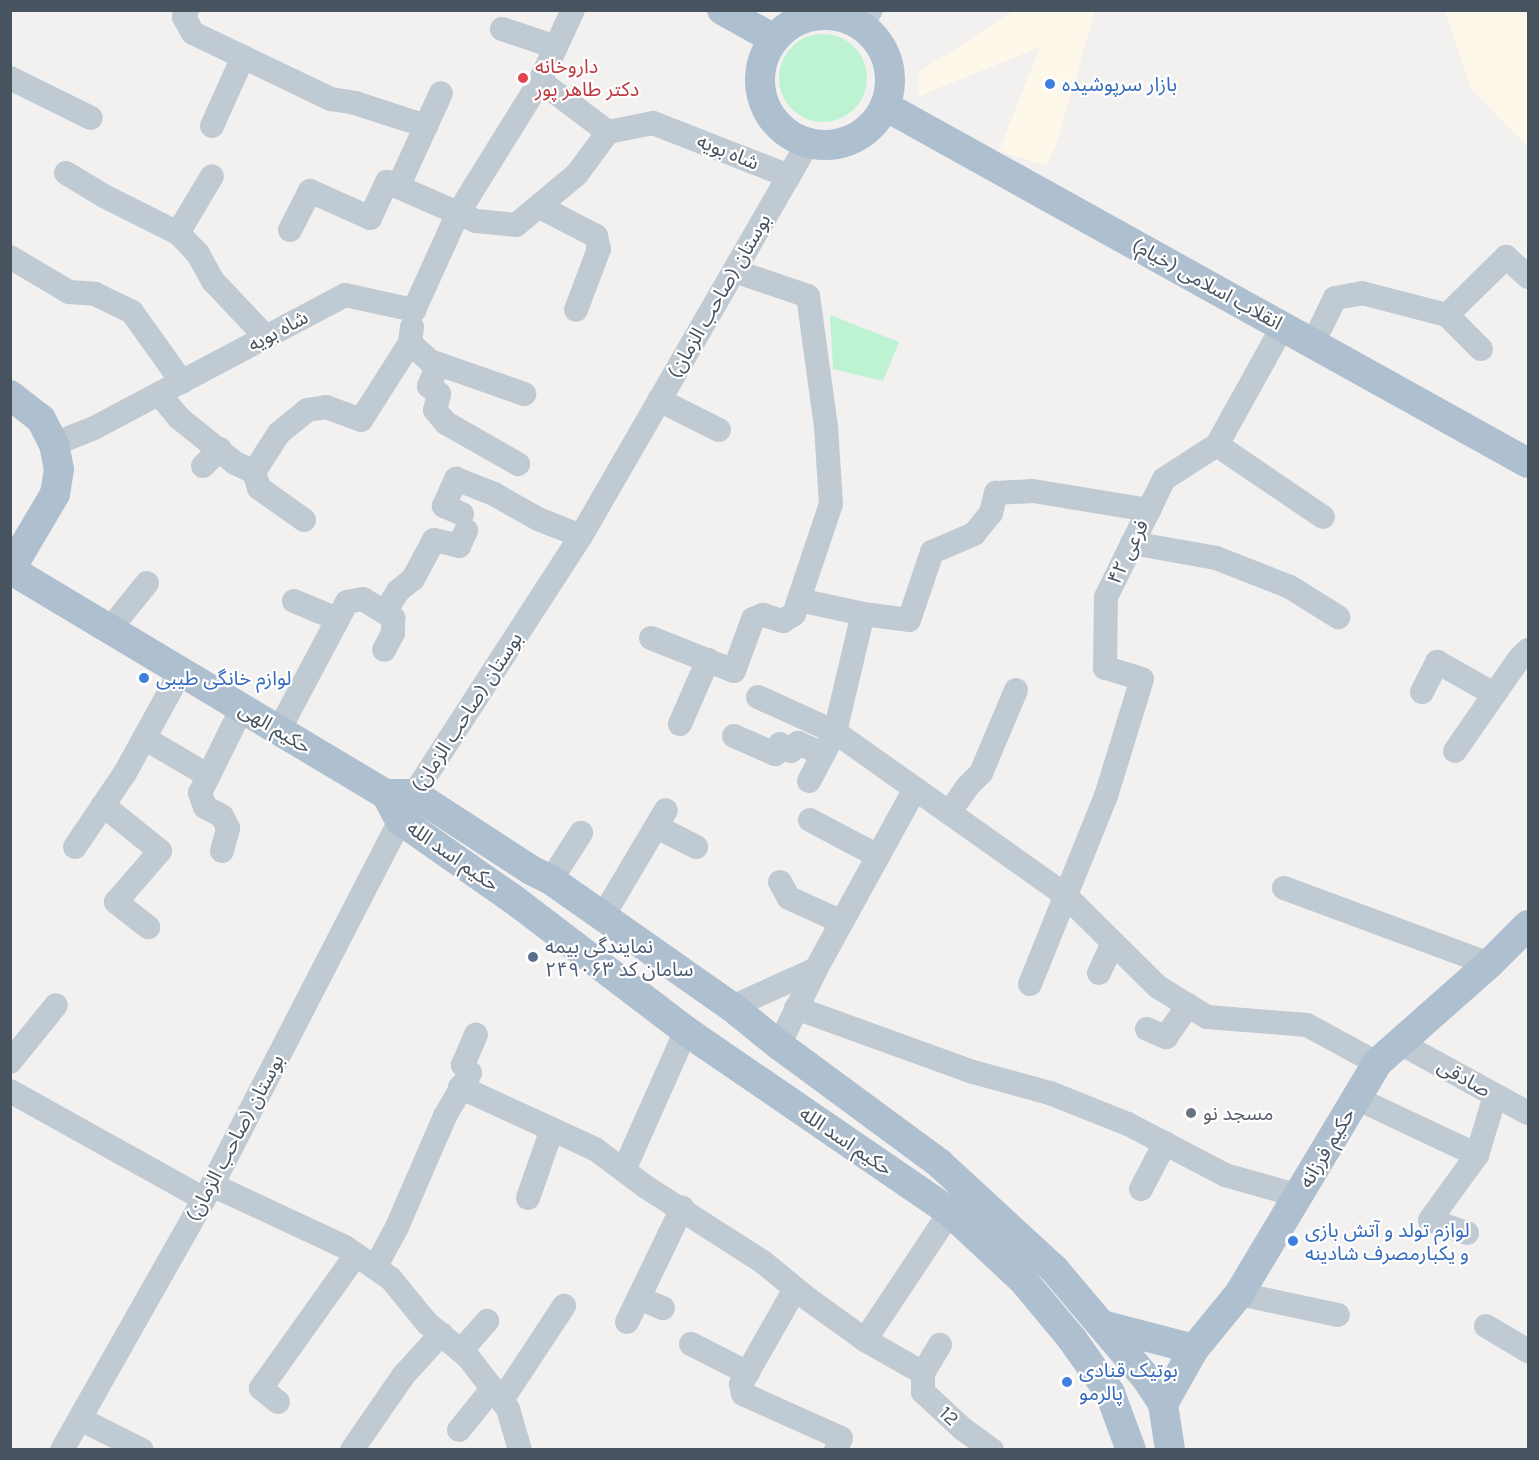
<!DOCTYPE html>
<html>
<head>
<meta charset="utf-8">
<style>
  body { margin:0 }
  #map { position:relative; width:1539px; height:1460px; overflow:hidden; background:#f3f0f0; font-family:Karla,"Noto Sans Arabic",sans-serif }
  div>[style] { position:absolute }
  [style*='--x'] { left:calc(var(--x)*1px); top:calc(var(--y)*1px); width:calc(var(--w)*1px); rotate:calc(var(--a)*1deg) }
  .commercial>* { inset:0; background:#fdf8ea }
  .green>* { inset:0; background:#bdf2d2 }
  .round { border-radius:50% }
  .minor>* { height:24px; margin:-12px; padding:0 12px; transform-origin:12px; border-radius:12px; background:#c0cad3 }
  .major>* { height:30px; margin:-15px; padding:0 15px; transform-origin:15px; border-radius:15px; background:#aebfd0 }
  .major>.ring { margin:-15px; padding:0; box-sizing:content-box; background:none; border:30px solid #aebfd0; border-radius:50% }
  .dots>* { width:16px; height:16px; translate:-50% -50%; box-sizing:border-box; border:3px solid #fff; border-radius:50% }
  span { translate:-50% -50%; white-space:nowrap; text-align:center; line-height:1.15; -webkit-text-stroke:4.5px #fff; paint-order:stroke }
  .health-label { font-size:20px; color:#be3a42 }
  .left { translate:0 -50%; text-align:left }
  .shop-label { font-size:20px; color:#366cbe }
  .street-label { font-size:20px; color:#47535f }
  .service-label { font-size:20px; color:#4e5e75 }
  .worship-label { font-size:20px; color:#5b616d }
  .frame { position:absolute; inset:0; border:12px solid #47535f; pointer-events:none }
</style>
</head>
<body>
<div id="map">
  <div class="commercial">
    <div style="clip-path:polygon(1014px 11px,1095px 11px,1058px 138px,1047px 166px,999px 151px,1040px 47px,919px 96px,919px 72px)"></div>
    <div style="clip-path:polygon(1445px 11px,1528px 11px,1528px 147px,1470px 87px)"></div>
  </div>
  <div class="green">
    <div class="round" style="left:779px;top:34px;width:88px;height:88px"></div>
    <div style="clip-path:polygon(830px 315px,899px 342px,883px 381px,833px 369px)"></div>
  </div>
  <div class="minor">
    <div style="--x:187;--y:10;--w:8;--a:113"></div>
    <div style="--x:184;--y:17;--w:18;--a:61"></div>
    <div style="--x:193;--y:33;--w:153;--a:25.6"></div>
    <div style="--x:331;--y:99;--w:24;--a:9"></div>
    <div style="--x:355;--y:103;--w:75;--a:17.9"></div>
    <div style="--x:862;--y:26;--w:18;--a:-61"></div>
    <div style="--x:502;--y:29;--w:57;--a:18.4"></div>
    <div style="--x:10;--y:78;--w:90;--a:26.3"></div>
    <div style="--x:540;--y:81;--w:85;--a:36.9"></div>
    <div style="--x:212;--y:126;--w:76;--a:-65.8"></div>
    <div style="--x:66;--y:173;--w:44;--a:31.2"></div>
    <div style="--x:104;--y:196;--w:83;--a:26.6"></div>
    <div style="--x:178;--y:233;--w:29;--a:46"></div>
    <div style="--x:198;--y:254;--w:31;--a:61"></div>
    <div style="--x:213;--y:281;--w:77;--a:46.6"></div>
    <div style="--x:398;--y:187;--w:103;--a:-65.4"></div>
    <div style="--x:540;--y:207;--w:63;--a:27.4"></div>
    <div style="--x:596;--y:236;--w:13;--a:77"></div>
    <div style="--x:599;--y:249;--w:65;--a:110.7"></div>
    <div style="--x:290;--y:230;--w:44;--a:-62.9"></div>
    <div style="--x:310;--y:191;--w:66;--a:24.2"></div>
    <div style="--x:370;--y:218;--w:40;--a:-65"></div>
    <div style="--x:387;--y:182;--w:97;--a:23.7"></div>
    <div style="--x:476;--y:221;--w:40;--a:5.7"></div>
    <div style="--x:516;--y:225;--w:80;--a:-39.9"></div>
    <div style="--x:577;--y:174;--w:52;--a:-53.6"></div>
    <div style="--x:608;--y:132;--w:46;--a:-11.3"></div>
    <div style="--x:653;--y:123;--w:146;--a:21.3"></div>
    <div style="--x:178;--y:233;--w:66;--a:-59.2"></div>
    <div style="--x:10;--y:257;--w:69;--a:30.7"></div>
    <div style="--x:69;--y:292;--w:26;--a:4"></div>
    <div style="--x:95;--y:294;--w:41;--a:25.9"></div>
    <div style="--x:132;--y:312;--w:86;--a:54.5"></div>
    <div style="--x:1447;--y:315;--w:83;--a:-44.5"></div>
    <div style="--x:1506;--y:257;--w:30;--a:42"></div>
    <div style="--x:412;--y:327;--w:16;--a:97"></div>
    <div style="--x:410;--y:343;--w:27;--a:42"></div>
    <div style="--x:430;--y:361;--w:100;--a:19.3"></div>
    <div style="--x:1313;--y:343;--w:50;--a:-63.9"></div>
    <div style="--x:1335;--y:298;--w:27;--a:-10"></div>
    <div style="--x:1362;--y:293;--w:88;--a:14.5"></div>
    <div style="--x:1447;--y:315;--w:48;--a:45"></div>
    <div style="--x:438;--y:364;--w:24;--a:112"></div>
    <div style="--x:429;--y:386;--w:13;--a:39"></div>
    <div style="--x:439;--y:394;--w:16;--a:104"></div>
    <div style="--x:435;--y:410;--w:17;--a:50"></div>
    <div style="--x:446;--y:423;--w:83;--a:29.7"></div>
    <div style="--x:159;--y:394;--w:31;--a:50"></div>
    <div style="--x:179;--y:418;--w:72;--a:38.8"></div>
    <div style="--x:235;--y:463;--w:21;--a:25"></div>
    <div style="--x:659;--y:400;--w:67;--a:26.6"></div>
    <div style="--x:54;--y:444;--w:43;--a:-21.8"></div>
    <div style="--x:94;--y:428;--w:284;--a:-27.9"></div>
    <div style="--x:345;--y:295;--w:71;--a:12.3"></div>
    <div style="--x:414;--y:310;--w:104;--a:-65.6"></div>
    <div style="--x:457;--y:215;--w:158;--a:-58.2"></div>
    <div style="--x:540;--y:81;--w:78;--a:-65.1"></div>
    <div style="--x:1217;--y:445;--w:128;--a:34.2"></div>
    <div style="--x:203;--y:466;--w:24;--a:-45"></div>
    <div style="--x:462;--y:514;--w:20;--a:-156"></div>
    <div style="--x:444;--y:506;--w:30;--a:-66"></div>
    <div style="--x:456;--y:479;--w:41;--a:21.5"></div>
    <div style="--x:494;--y:494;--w:51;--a:29.6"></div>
    <div style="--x:538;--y:519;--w:46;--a:21.6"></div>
    <div style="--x:304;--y:520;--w:55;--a:-144.6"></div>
    <div style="--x:259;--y:488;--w:17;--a:-107"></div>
    <div style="--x:254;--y:472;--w:46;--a:-57.3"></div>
    <div style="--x:279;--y:433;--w:36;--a:-39"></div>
    <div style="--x:307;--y:410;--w:19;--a:-9"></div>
    <div style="--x:326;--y:407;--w:37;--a:20"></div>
    <div style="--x:361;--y:420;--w:91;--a:-57.5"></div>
    <div style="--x:1132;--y:543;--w:85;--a:10.1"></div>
    <div style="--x:1216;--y:558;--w:79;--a:21.4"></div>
    <div style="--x:1290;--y:587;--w:57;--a:32"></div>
    <div style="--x:799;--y:600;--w:66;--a:12.3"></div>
    <div style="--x:294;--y:601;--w:47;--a:22.7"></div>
    <div style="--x:385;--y:612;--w:25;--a:-58"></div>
    <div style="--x:398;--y:591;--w:19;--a:-39"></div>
    <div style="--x:413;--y:579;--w:44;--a:-61.7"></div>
    <div style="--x:434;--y:540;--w:26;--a:13"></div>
    <div style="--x:459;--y:546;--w:17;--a:-65"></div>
    <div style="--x:110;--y:629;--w:59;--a:-51.2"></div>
    <div style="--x:651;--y:638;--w:89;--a:21.7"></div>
    <div style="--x:734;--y:671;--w:55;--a:-69.9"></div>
    <div style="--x:753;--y:619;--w:11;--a:-22"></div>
    <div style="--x:763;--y:615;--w:21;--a:17"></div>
    <div style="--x:783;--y:621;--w:13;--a:-32"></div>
    <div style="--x:794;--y:614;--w:116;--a:-71.4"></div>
    <div style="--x:831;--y:504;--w:77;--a:-93.7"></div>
    <div style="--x:826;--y:427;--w:132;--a:-97.8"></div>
    <div style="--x:808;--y:296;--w:78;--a:-161.3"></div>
    <div style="--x:1422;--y:692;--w:34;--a:-63"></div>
    <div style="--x:1437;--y:662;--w:65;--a:29.3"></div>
    <div style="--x:758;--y:697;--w:85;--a:24.4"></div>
    <div style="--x:835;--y:732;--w:281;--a:35.3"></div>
    <div style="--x:1064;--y:894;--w:132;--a:44.7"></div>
    <div style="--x:1158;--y:987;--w:57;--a:31.5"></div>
    <div style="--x:1207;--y:1017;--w:100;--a:4.6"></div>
    <div style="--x:1307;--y:1025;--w:80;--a:28.5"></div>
    <div style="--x:680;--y:724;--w:70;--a:-66.4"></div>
    <div style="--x:279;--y:730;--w:145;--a:-62"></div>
    <div style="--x:347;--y:602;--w:16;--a:-11"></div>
    <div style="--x:363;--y:599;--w:36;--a:32"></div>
    <div style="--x:393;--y:618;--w:15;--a:90"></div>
    <div style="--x:393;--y:633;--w:19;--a:118"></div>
    <div style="--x:734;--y:736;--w:45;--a:23.7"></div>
    <div style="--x:775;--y:754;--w:11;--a:-63"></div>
    <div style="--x:780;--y:744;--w:13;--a:32"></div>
    <div style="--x:791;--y:751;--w:11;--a:-49"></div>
    <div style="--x:798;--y:743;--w:27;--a:24"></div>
    <div style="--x:144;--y:738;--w:75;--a:30.3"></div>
    <div style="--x:1455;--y:751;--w:112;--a:-55.2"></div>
    <div style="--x:1519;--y:659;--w:13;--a:-45"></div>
    <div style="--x:809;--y:781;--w:55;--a:-62"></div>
    <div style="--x:835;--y:732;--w:121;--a:-76.7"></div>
    <div style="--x:863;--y:614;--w:46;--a:7.4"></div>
    <div style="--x:909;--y:620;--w:72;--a:-71.3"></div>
    <div style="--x:932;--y:552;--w:46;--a:-23.2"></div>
    <div style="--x:974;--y:534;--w:27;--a:-51"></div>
    <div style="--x:991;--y:513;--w:21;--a:-76"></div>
    <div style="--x:996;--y:493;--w:37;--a:-3"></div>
    <div style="--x:1033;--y:491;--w:118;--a:9.3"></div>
    <div style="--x:103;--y:805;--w:73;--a:38.9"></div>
    <div style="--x:160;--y:851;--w:67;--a:130.8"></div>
    <div style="--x:116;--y:902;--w:41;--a:38"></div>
    <div style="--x:949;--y:813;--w:32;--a:-55"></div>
    <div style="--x:967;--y:787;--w:20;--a:-45"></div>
    <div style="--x:981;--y:773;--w:90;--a:-67.1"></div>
    <div style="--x:810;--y:820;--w:77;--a:27.9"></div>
    <div style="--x:657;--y:827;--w:44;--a:27.1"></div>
    <div style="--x:75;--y:847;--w:89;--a:-56"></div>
    <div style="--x:125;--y:773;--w:116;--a:-61.2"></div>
    <div style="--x:222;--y:851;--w:24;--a:-75"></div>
    <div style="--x:228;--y:828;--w:13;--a:-117"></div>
    <div style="--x:222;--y:816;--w:19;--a:-152"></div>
    <div style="--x:205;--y:807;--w:15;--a:-110"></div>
    <div style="--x:200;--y:793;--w:95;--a:-63.7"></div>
    <div style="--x:551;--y:880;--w:56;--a:-57.4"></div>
    <div style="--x:780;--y:882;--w:18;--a:61"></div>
    <div style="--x:789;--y:898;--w:58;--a:24.4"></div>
    <div style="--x:1284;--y:888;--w:219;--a:20.3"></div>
    <div style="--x:603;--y:916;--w:123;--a:-59.3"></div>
    <div style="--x:1099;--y:973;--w:31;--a:-65"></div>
    <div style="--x:1030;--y:984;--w:203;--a:-68"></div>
    <div style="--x:1106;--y:796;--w:122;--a:-72.9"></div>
    <div style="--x:1142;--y:679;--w:39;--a:-163"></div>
    <div style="--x:1105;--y:668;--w:71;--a:-89.2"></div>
    <div style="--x:1106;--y:597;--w:131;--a:-63.8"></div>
    <div style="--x:1164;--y:479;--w:63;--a:-32.7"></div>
    <div style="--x:1217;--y:445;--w:136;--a:-61"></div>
    <div style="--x:732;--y:1007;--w:92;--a:-24.3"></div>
    <div style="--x:796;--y:1008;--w:188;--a:19.9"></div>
    <div style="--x:973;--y:1072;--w:80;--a:15.3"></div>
    <div style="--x:1050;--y:1093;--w:84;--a:21.7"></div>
    <div style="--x:1128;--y:1124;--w:110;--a:27.7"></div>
    <div style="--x:1225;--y:1175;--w:77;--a:15.8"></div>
    <div style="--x:1147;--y:1029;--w:21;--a:23"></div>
    <div style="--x:1166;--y:1037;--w:39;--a:-55"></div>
    <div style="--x:1400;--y:1043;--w:146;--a:28.7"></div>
    <div style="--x:779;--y:1045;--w:85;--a:-64"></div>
    <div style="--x:816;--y:969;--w:205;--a:-61.2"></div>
    <div style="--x:10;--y:1062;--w:73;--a:-51.1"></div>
    <div style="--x:460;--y:1087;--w:149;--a:24.7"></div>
    <div style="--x:595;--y:1149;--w:64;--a:36.7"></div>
    <div style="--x:646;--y:1187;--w:139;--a:32.7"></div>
    <div style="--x:763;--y:1262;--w:58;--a:39.4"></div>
    <div style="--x:808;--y:1299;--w:70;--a:35.7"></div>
    <div style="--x:865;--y:1340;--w:67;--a:29.6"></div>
    <div style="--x:10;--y:1091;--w:222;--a:29.1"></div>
    <div style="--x:1356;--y:1098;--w:134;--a:25.2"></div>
    <div style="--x:624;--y:1170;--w:152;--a:-66"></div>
    <div style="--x:212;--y:1185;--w:147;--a:25"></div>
    <div style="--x:345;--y:1247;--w:56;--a:34.8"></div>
    <div style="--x:391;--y:1279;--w:57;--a:50.7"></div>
    <div style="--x:427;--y:1323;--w:53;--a:39.7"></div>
    <div style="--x:468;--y:1357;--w:66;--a:52.4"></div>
    <div style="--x:508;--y:1409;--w:43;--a:73.7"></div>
    <div style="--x:1141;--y:1189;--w:52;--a:-62.4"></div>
    <div style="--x:528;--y:1198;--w:73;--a:-70.8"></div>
    <div style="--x:1467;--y:1233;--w:39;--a:-161"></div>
    <div style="--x:1430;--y:1220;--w:80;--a:-54.1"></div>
    <div style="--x:1477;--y:1155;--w:62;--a:-73"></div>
    <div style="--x:375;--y:1268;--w:47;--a:-61.8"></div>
    <div style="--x:397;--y:1227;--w:121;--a:-66.6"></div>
    <div style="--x:445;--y:1116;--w:50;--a:-59.8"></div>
    <div style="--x:470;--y:1073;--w:11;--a:-131"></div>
    <div style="--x:463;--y:1065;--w:33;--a:-67"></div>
    <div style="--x:795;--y:1289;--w:109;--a:119.6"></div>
    <div style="--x:741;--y:1384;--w:10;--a:79"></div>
    <div style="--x:743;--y:1394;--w:107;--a:24.2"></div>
    <div style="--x:841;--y:1438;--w:13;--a:113"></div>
    <div style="--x:1239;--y:1294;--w:101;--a:12"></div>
    <div style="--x:639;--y:1298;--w:26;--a:23"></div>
    <div style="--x:627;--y:1322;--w:127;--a:-64.2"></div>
    <div style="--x:1486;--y:1326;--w:49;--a:30.8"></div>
    <div style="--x:865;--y:1340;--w:154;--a:-56.4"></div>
    <div style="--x:691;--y:1344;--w:64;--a:27"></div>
    <div style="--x:461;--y:1351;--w:40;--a:-49"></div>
    <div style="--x:923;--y:1373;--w:19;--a:90"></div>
    <div style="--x:923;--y:1392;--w:54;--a:42.8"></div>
    <div style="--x:963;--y:1429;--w:36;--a:36"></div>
    <div style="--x:923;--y:1373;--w:33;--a:-59"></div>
    <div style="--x:502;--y:1400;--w:113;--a:-56.6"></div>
    <div style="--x:278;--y:1402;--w:22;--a:-141"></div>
    <div style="--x:261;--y:1388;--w:163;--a:-54.5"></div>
    <div style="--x:80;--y:1419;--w:69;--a:26.6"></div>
    <div style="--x:459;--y:1430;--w:54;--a:-51"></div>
    <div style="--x:62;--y:1450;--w:305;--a:-60.5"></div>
    <div style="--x:212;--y:1185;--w:440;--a:-62.7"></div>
    <div style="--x:414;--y:794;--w:307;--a:-57.1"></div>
    <div style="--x:581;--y:536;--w:452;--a:-60"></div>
    <div style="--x:352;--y:1450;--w:90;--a:-55.4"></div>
    <div style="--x:403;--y:1376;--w:57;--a:-47.9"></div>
  </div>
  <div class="major">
    <div style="--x:722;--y:10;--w:60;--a:29.1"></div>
    <div class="ring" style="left:760px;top:15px;width:100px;height:100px"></div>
    <div style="--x:885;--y:106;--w:735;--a:29.04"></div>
    <div style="--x:10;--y:395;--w:39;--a:38"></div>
    <div style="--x:41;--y:419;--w:28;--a:63"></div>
    <div style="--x:54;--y:444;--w:25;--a:79"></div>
    <div style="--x:59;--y:469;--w:25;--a:99"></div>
    <div style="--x:55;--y:494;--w:88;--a:120.6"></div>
    <div style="--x:11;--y:570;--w:437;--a:30.9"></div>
    <div style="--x:386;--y:794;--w:30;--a:62"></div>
    <div style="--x:400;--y:820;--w:138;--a:35"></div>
    <div style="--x:513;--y:899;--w:218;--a:37.3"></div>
    <div style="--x:686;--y:1031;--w:320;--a:34.4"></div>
    <div style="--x:950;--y:1212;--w:100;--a:43"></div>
    <div style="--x:1023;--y:1280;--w:77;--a:50.3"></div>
    <div style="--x:1072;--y:1339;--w:66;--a:54.9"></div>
    <div style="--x:1110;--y:1393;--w:61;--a:69.8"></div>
    <div style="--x:386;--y:794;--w:28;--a:0"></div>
    <div style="--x:414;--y:794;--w:140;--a:33"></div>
    <div style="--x:531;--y:870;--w:22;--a:27"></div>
    <div style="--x:551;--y:880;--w:221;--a:35.1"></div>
    <div style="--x:732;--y:1007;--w:60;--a:39"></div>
    <div style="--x:779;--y:1045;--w:199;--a:36.4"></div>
    <div style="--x:939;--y:1163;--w:156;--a:42.7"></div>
    <div style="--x:1054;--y:1269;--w:144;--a:49.8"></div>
    <div style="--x:1147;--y:1379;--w:30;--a:57"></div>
    <div style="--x:1163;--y:1404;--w:47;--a:81.3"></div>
    <div style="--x:1102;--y:1325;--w:95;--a:14.6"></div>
    <div style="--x:1163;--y:1404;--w:63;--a:-60.6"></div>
    <div style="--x:1194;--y:1349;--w:71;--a:-50.7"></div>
    <div style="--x:1239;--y:1294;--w:269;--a:-59.1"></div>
    <div style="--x:1377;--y:1063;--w:149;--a:-41.5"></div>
    <div style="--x:1489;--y:964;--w:55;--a:-45"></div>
  </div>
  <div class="dots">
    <div style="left:523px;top:78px;background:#e0444e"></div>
    <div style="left:1050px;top:84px;background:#3f7fe0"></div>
    <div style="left:144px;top:678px;background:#3f7fe0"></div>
    <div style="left:533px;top:957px;background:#5c6f8a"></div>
    <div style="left:1191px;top:1113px;background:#6b7280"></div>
    <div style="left:1293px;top:1241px;background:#3f7fe0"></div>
    <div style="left:1067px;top:1382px;background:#3f7fe0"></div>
  </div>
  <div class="health-label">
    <span class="left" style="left:535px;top:78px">داروخانه<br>دکتر طاهر پور</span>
  </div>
  <div class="shop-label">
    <span class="left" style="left:1062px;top:84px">بازار سرپوشیده</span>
    <span class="left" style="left:156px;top:678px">لوازم خانگی طیبی</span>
    <span class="left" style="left:1305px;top:1242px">لوازم تولد و آتش بازی<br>و یکبارمصرف شادینه</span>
    <span class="left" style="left:1079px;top:1382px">بوتیک قنادی<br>پالرمو</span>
  </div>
  <div class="street-label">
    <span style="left:728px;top:152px;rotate:22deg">شاه بویه</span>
    <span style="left:1207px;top:284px;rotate:29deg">انقلاب اسلامی (خیام)</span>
    <span style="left:719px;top:296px;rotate:-60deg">بوستان (صاحب الزمان)</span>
    <span style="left:278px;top:331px;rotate:-28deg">شاه بویه</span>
    <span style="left:1128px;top:552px;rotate:-64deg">فرعی ۴۲</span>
    <span style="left:467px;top:712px;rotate:-57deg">بوستان (صاحب الزمان)</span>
    <span style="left:275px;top:728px;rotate:31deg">حکیم الهی</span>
    <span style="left:453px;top:856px;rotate:35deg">حکیم اسد الله</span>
    <span style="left:1464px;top:1078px;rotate:29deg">صادقی</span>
    <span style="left:235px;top:1138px;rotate:-62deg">بوستان (صاحب الزمان)</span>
    <span style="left:846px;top:1141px;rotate:34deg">حکیم اسد الله</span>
    <span style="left:1327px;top:1148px;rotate:-59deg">حکیم فرزانه</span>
    <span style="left:949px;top:1416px;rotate:43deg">12</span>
  </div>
  <div class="service-label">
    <span class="left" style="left:545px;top:958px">نمایندگی بیمه<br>سامان کد ۲۴۹۰۶۳</span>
  </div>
  <div class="worship-label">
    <span class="left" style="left:1203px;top:1113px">مسجد نو</span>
  </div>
  <div class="frame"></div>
</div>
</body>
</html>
